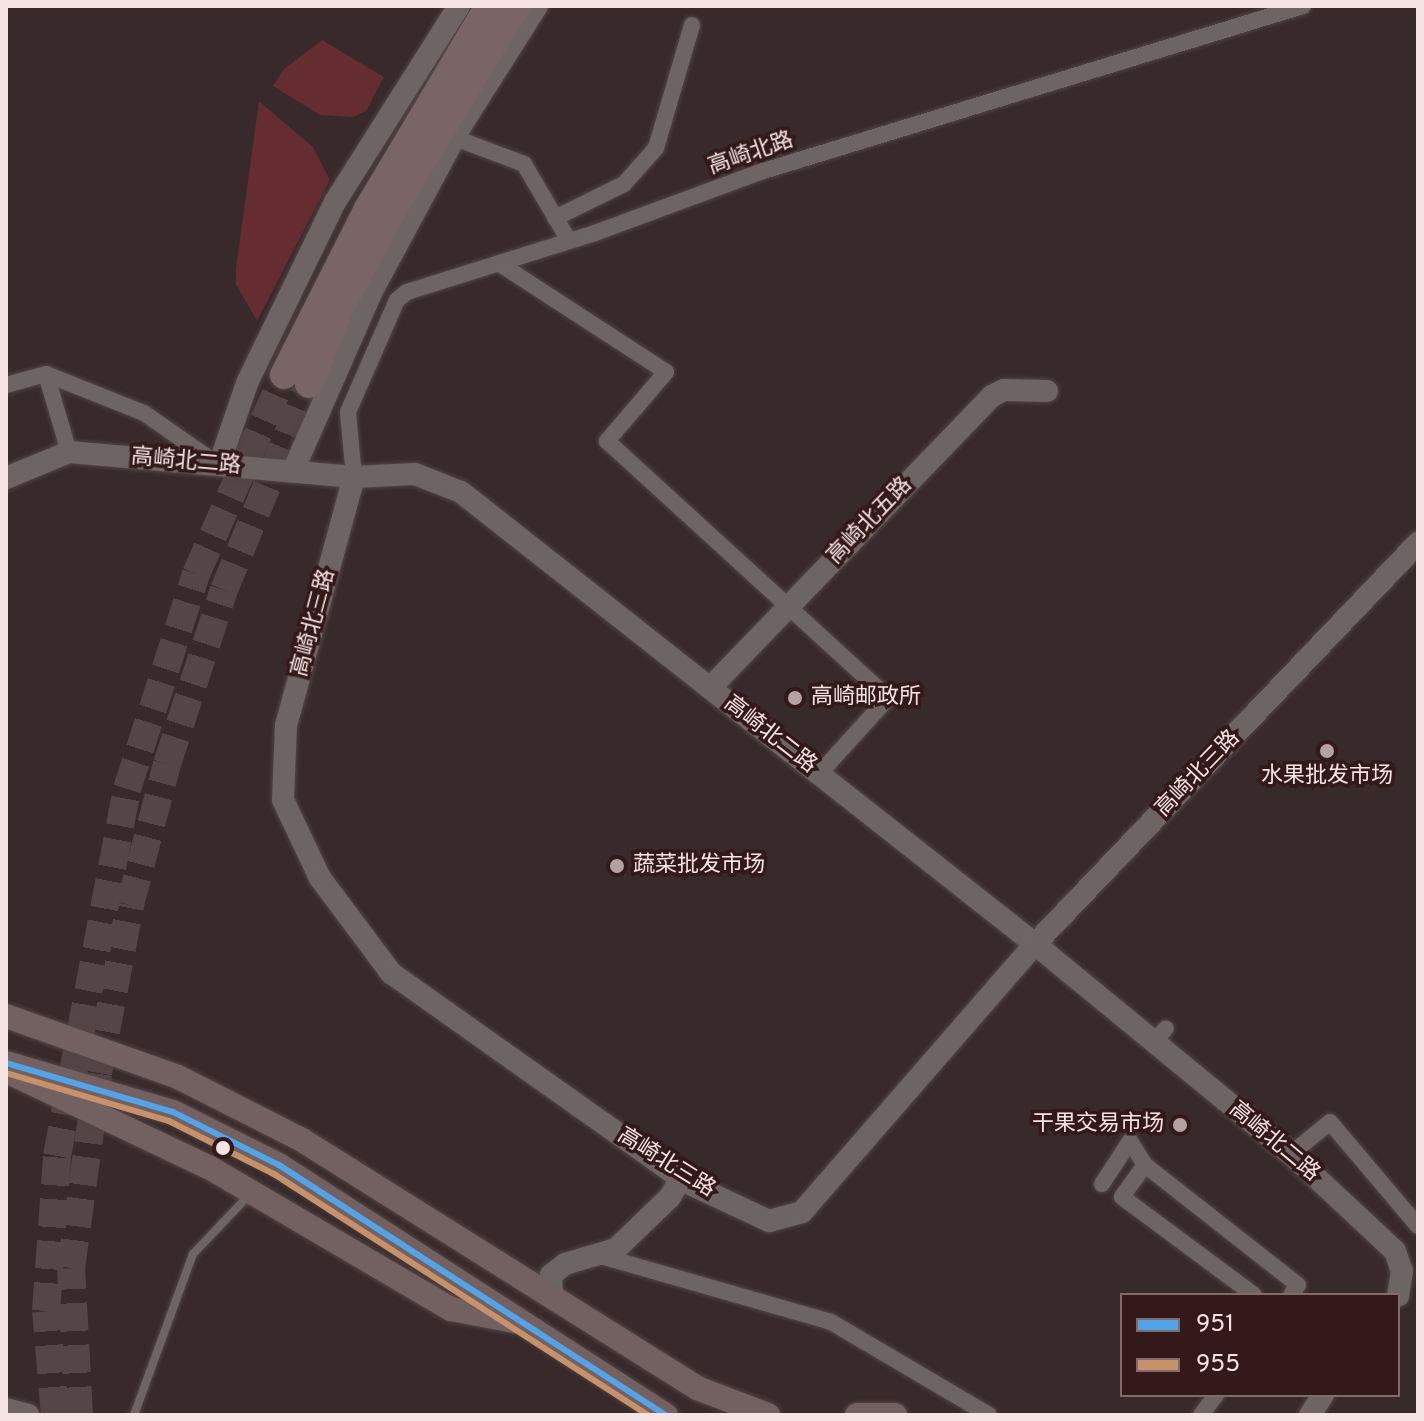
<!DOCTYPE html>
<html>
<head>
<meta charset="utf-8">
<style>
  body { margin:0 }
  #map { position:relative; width:1424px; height:1421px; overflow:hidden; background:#38292a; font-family:Overpass,"Noto Sans SC",sans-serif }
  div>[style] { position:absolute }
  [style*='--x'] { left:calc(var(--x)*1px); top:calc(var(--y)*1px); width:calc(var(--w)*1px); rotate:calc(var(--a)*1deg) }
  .green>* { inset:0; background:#652c31 }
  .highway-tunnel>* { height:28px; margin-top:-14px; transform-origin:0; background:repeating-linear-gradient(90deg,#544546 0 28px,transparent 0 42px) }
  .roads { filter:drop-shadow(0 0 2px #514545) drop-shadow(0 0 2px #514545) }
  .lane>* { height:8px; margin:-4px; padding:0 4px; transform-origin:4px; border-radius:4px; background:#6f6464 }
  .street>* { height:16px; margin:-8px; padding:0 8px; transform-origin:8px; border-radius:8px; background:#6f6464 }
  .secondary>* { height:22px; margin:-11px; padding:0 11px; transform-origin:11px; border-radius:11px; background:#6f6464 }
  .primary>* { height:24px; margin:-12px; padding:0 12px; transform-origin:12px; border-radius:12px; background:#736061 }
  .highway>* { height:28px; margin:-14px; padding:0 14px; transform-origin:14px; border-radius:14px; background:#796466 }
  .bus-1>* { height:6px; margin:-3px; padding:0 3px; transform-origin:3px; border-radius:3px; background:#53a3e8 }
  .bus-2>* { height:6px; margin:-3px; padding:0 3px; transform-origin:3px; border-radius:3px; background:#c7916a }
  .dots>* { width:22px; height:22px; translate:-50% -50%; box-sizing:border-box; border:4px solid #33191a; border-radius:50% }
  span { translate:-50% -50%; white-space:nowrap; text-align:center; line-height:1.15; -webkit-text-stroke:7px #33191a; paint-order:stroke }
  .street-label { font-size:22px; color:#f6e3e3 }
  .poi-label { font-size:22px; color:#f6e3e3 }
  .left { translate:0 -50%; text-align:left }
  .right { translate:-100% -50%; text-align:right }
  .frame { position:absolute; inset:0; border:8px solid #f6e3e3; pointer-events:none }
  .legend { position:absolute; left:1120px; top:1293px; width:280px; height:104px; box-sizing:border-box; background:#33191a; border:2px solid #816a6a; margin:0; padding:10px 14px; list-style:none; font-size:24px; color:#f6e3e3 }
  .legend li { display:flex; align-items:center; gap:16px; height:40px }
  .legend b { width:40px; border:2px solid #816a6a }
</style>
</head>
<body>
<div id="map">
  <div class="green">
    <div style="clip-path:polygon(322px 40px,384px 77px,366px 111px,353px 117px,320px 115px,273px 86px,284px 69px)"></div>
    <div style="clip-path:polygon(259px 101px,313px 147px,330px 180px,257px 321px,236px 284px,236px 268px)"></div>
  </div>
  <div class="highway-tunnel">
    <div style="--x:55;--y:1415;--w:104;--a:-94.9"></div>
    <div style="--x:46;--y:1311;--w:155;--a:-85.9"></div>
    <div style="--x:57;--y:1156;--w:374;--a:-79.2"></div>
    <div style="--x:127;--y:789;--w:226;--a:-72.2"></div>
    <div style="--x:196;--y:574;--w:218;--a:-66.1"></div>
    <div style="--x:79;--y:1415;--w:147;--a:-93.1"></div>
    <div style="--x:71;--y:1268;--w:197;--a:-82.1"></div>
    <div style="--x:98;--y:1073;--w:171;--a:-79.2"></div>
    <div style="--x:130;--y:905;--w:146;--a:-75.3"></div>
    <div style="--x:167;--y:764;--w:183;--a:-71.9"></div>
    <div style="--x:224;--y:590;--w:223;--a:-67.6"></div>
  </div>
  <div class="roads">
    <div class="lane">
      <div style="--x:134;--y:1415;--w:171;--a:-69.9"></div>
      <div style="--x:193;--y:1254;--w:83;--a:-46.5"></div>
    </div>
    <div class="street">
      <div style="--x:455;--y:138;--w:74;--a:20.6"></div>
      <div style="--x:524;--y:164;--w:87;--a:59.6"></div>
      <div style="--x:555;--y:218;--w:77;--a:-26.2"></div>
      <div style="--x:624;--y:184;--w:48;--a:-48.4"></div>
      <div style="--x:656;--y:148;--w:128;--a:-73.7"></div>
      <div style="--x:500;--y:264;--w:198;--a:33"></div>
      <div style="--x:666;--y:372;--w:91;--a:130.5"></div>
      <div style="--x:607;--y:441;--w:381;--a:42.4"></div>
      <div style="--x:888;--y:698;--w:103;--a:132.2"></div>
      <div style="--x:46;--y:374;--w:105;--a:21.7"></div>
      <div style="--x:144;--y:413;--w:89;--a:34.9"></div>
      <div style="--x:6;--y:385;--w:41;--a:-15.4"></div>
      <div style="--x:46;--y:374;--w:81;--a:73.6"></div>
      <div style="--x:354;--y:477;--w:65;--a:-95.3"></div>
      <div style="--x:348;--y:412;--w:122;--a:-66.4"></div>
      <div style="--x:397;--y:300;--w:13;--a:-39"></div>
      <div style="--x:407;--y:292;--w:197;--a:-17.4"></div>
      <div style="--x:595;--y:233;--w:176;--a:-20.3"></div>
      <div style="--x:760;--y:172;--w:568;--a:-17"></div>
      <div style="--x:1154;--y:1042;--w:18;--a:-49"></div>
      <div style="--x:1291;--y:1154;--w:50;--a:-39.4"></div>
      <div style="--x:1330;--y:1122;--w:136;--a:49.8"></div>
      <div style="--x:1145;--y:1165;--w:39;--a:126"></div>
      <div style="--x:1122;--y:1197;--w:164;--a:36.6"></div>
      <div style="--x:1102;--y:1184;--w:51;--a:-56.9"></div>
      <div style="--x:1130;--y:1141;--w:28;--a:58"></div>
      <div style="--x:1145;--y:1165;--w:194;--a:38.1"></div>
      <div style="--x:1298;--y:1285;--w:12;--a:125"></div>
      <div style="--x:601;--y:1256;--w:239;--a:16"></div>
      <div style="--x:831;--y:1322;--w:183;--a:30.5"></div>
      <div style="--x:1201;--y:1415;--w:25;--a:-53"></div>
    </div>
    <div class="secondary">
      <div style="--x:219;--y:465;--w:87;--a:-71.1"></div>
      <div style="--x:247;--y:383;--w:201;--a:-64.1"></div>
      <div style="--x:335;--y:202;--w:232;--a:-57.7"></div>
      <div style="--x:293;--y:471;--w:197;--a:-66.3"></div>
      <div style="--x:372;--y:291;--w:190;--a:-61.7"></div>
      <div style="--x:462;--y:124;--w:140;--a:-57.6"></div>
      <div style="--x:354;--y:477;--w:257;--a:105.3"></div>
      <div style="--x:286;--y:725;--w:75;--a:92.3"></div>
      <div style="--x:283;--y:800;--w:86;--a:64.6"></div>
      <div style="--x:320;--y:878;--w:119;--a:53.2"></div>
      <div style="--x:391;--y:973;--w:362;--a:35.3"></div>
      <div style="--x:686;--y:1182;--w:92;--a:25.2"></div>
      <div style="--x:769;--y:1221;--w:34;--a:-15"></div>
      <div style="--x:802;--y:1212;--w:355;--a:-49"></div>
      <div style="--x:1035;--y:944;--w:555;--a:-46.32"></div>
      <div style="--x:6;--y:478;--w:68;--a:-22.4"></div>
      <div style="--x:69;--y:452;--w:286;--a:5"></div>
      <div style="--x:354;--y:477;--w:61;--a:-2.8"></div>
      <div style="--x:415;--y:474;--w:49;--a:21.4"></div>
      <div style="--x:461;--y:492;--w:731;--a:38.22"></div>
      <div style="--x:1035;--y:944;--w:331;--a:39.4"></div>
      <div style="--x:1291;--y:1154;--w:142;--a:43"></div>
      <div style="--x:1395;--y:1251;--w:21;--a:71"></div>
      <div style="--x:1402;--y:1271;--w:25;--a:99"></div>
      <div style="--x:710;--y:688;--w:406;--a:-46"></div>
      <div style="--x:992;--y:396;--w:13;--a:-27"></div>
      <div style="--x:1004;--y:390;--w:43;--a:1.3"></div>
      <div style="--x:552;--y:1295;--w:20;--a:-93"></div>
      <div style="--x:551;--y:1275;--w:18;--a:-38"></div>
      <div style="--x:565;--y:1264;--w:53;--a:-16.4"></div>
      <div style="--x:616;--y:1249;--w:75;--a:-43.9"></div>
      <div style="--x:670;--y:1197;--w:22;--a:-60"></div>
      <div style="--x:6;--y:1409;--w:23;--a:15"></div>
      <div style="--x:1310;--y:1415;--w:24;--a:-57"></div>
    </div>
    <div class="primary">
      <div style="--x:6;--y:1016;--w:182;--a:19.5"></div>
      <div style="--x:178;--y:1077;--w:139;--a:26.9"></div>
      <div style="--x:302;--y:1140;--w:466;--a:32.1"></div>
      <div style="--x:697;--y:1388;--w:76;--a:20.8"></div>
      <div style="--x:6;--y:1063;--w:174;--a:16.4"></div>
      <div style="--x:173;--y:1112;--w:119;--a:26.6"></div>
      <div style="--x:279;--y:1165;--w:461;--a:32.9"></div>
      <div style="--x:6;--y:1071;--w:228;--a:25.4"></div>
      <div style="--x:212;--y:1169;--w:277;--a:30.4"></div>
      <div style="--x:451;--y:1309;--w:64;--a:10.8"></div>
      <div style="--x:857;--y:1415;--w:38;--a:0"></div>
    </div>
    <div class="highway">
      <div style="--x:284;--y:375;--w:186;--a:-63.2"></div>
      <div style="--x:368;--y:209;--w:236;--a:-59.2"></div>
      <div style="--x:309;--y:384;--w:81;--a:-68.2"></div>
      <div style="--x:339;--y:309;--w:120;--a:-61.7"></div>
      <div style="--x:396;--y:203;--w:231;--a:-58.7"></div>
    </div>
  </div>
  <div class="bus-1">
    <div style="--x:6;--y:1063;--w:174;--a:16.4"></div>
    <div style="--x:173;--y:1112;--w:119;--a:26.6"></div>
    <div style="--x:279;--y:1165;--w:461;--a:32.9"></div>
  </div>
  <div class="bus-2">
    <div style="--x:6;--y:1073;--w:170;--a:16.4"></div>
    <div style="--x:169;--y:1121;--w:118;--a:26.8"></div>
    <div style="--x:274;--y:1174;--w:445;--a:32.8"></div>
  </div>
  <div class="dots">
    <div style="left:795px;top:698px;background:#b4a2a2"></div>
    <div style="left:1327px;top:751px;background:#b4a2a2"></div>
    <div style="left:617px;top:866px;background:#b4a2a2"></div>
    <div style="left:1180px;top:1125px;background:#b4a2a2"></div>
    <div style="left:223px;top:1148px;background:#f6e3e3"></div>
  </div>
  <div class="street-label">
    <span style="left:751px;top:154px;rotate:-19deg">高崎北路</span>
    <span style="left:186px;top:462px;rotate:5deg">高崎北二路</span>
    <span style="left:870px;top:521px;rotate:-46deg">高崎北五路</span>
    <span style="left:314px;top:623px;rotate:-75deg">高崎北三路</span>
    <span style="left:770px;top:735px;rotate:38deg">高崎北二路</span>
    <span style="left:1198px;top:774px;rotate:-46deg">高崎北三路</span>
    <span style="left:1274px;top:1142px;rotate:40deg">高崎北二路</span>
    <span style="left:666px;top:1163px;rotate:32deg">高崎北三路</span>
  </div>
  <div class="poi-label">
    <span class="left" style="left:811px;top:698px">高崎邮政所</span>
    <span style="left:1327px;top:777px">水果批发市场</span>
    <span class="left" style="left:633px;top:866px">蔬菜批发市场</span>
    <span class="right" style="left:1164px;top:1125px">干果交易市场</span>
  </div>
  <div class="frame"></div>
  <ul class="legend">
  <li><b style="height:10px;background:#53a3e8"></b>951</li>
  <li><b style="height:10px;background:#c7916a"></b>955</li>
  </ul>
</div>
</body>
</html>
